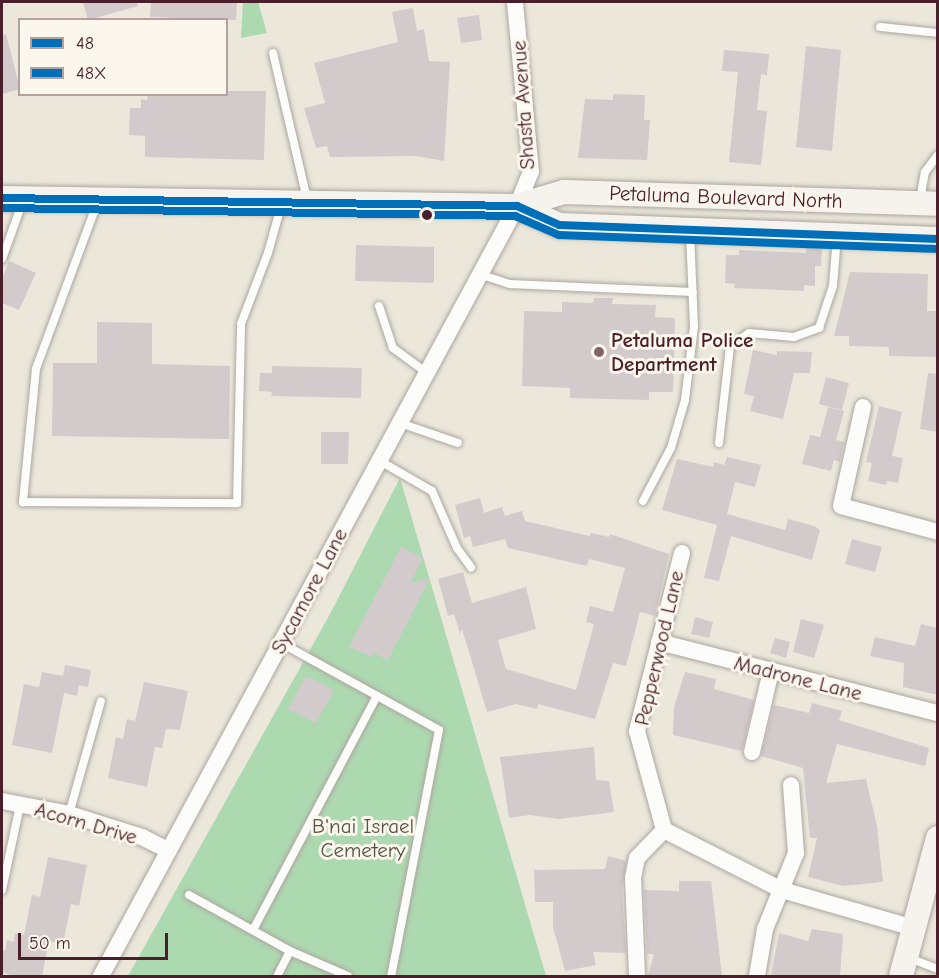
<!DOCTYPE html>
<html>
<head>
<meta charset="utf-8">
<style>
  body { margin:0 }
  #map { position:relative; width:939px; height:978px; overflow:hidden; background:#ebe8db; font-family:"Comic Neue",sans-serif }
  div>[style] { position:absolute }
  [style*='--x'] { left:calc(var(--x)*1px); top:calc(var(--y)*1px); width:calc(var(--w)*1px); rotate:calc(var(--a)*1deg) }
  .green>* { inset:0; background:#add9b0 }
  .building>* { inset:0; background:#d3cacc }
  .roads { filter:drop-shadow(0 0 2px #ada6a0) drop-shadow(0 0 2px #ada6a0) }
  .lane>* { height:8px; margin:-4px; padding:0 4px; transform-origin:4px; border-radius:4px; background:#fcfcfa }
  .street>* { height:16px; margin:-8px; padding:0 8px; transform-origin:8px; border-radius:8px; background:#fcfcfa }
  .secondary>* { height:24px; margin:-12px; padding:0 12px; transform-origin:12px; border-radius:12px; background:#f6f3ef }
  .bus-1>* { height:8px; margin:-4px; padding:0 4px; transform-origin:4px; border-radius:4px; background:#006fba }
  .bus-2>* { height:8px; margin:-4px; padding:0 4px; transform-origin:4px; border-radius:4px; background:#006fba }
  .dots>* { width:16px; height:16px; translate:-50% -50%; box-sizing:border-box; border:3px solid #fbf7ec; border-radius:50% }
  span { translate:-50% -50%; white-space:nowrap; text-align:center; line-height:1.15; -webkit-text-stroke:6px #fbf7ec; paint-order:stroke }
  .street-label { font-size:21px; color:#4a1f2b }
  .poi-label { font-size:21px; color:#4a1f2b; font-weight:700 }
  .left { translate:0 -50%; text-align:left }
  .park-label { font-size:21px; color:#585348 }
  .frame { position:absolute; inset:0; border:3px solid #4a1f2b; pointer-events:none }
  .legend { position:absolute; left:18px; top:18px; width:210px; height:78px; box-sizing:border-box; background:#fbf7ec; border:2px solid #b4a19f; margin:0; padding:8px 10px; list-style:none; font-size:18px; color:#4a1f2b }
  .legend li { display:flex; align-items:center; gap:12px; height:30px }
  .legend b { width:30px; border:2px solid #b4a19f }
  .scale { position:absolute; left:18px; top:933px; width:150px; height:27px; box-sizing:border-box; border:3px solid #4a1f2b; border-top:0; padding-left:8px; font-size:18px; line-height:21px; white-space:nowrap; color:#4a1f2b; -webkit-text-stroke:4px #fbf7ec; paint-order:stroke }
</style>
</head>
<body>
<div id="map">
  <div class="green">
    <div style="clip-path:polygon(243px 2px,258px 2px,267px 33px,241px 38px)"></div>
    <div style="clip-path:polygon(400px 478px,546px 976px,128px 976px,330px 614px)"></div>
  </div>
  <div class="building">
    <div style="clip-path:polygon(83px 2px,137px 2px,138px 6px,88px 20px)"></div>
    <div style="clip-path:polygon(151px 2px,237px 2px,236px 20px,150px 17px)"></div>
    <div style="clip-path:polygon(413px 8px,417px 31px,424px 29px,429px 61px,450px 62px,444px 161px,416px 156px,330px 157px,327px 146px,316px 148px,304px 108px,325px 103px,314px 63px,398px 42px,392px 12px)"></div>
    <div style="clip-path:polygon(479px 15px,482px 40px,461px 43px,457px 18px)"></div>
    <div style="clip-path:polygon(6px 34px,20px 89px,2px 94px,2px 35px)"></div>
    <div style="clip-path:polygon(806px 46px,841px 50px,832px 151px,796px 147px)"></div>
    <div style="clip-path:polygon(724px 50px,769px 54px,767px 75px,761px 74px,757px 110px,767px 111px,761px 165px,729px 162px,738px 72px,722px 71px)"></div>
    <div style="clip-path:polygon(226px 91px,266px 91px,264px 160px,145px 157px,145px 136px,129px 135px,130px 108px,141px 108px,141px 99px,147px 100px,148px 94px,226px 94px)"></div>
    <div style="clip-path:polygon(613px 94px,645px 95px,644px 120px,650px 120px,647px 160px,578px 158px,585px 99px,613px 100px)"></div>
    <div style="clip-path:polygon(356px 245px,434px 247px,434px 283px,355px 281px)"></div>
    <div style="clip-path:polygon(806px 248px,822px 249px,821px 266px,815px 266px,815px 286px,804px 285px,804px 291px,734px 288px,735px 284px,725px 283px,726px 255px,739px 255px,739px 250px,806px 253px)"></div>
    <div style="clip-path:polygon(9px 261px,36px 273px,19px 310px,2px 303px,2px 279px)"></div>
    <div style="clip-path:polygon(850px 272px,928px 274px,927px 311px,938px 311px,938px 357px,889px 356px,889px 347px,849px 346px,849px 336px,834px 336px)"></div>
    <div style="clip-path:polygon(594px 298px,613px 298px,612px 304px,656px 305px,655px 317px,675px 318px,673px 392px,649px 392px,649px 400px,570px 398px,570px 388px,522px 386px,524px 311px,562px 312px,562px 302px,593px 303px)"></div>
    <div style="clip-path:polygon(97px 322px,152px 323px,152px 364px,230px 366px,229px 439px,52px 436px,53px 363px,97px 363px)"></div>
    <div style="clip-path:polygon(753px 350px,777px 355px,777px 351px,812px 352px,810px 373px,794px 373px,783px 419px,750px 411px,754px 396px,744px 394px)"></div>
    <div style="clip-path:polygon(272px 366px,362px 368px,361px 398px,271px 396px,272px 392px,259px 391px,260px 373px,272px 373px)"></div>
    <div style="clip-path:polygon(928px 373px,938px 374px,938px 432px,920px 429px)"></div>
    <div style="clip-path:polygon(826px 377px,849px 383px,842px 410px,819px 404px)"></div>
    <div style="clip-path:polygon(879px 406px,902px 412px,892px 456px,903px 458px,898px 483px,887px 481px,886px 485px,868px 481px,872px 463px,866px 462px)"></div>
    <div style="clip-path:polygon(828px 407px,844px 411px,836px 440px,844px 442px,840px 462px,834px 460px,831px 471px,802px 464px,810px 435px,820px 437px)"></div>
    <div style="clip-path:polygon(321px 432px,349px 432px,348px 464px,321px 464px)"></div>
    <div style="clip-path:polygon(727px 457px,761px 465px,755px 487px,735px 482px,727px 514px,785px 530px,788px 519px,814px 526px,820px 530px,812px 560px,731px 536px,719px 581px,704px 578px,717px 525px,662px 510px,677px 459px,713px 467px,714px 462px,724px 465px)"></div>
    <div style="clip-path:polygon(480px 498px,484px 513px,502px 507px,505px 516px,522px 511px,525px 521px,590px 536px,591px 533px,609px 537px,610px 534px,669px 554px,655px 616px,640px 612px,626px 666px,613px 663px,595px 719px,538px 704px,537px 709px,516px 704px,487px 712px,462px 629px,460px 634px,454px 614px,448px 616px,438px 579px,463px 572px,472px 603px,526px 587px,536px 629px,498px 640px,506px 669px,576px 690px,594px 624px,586px 622px,590px 606px,613px 612px,625px 568px,589px 559px,587px 566px,508px 548px,505px 539px,473px 547px,470px 536px,464px 538px,455px 505px)"></div>
    <div style="clip-path:polygon(852px 539px,882px 547px,875px 572px,845px 564px)"></div>
    <div style="clip-path:polygon(401px 547px,423px 558px,410px 583px,430px 578px,388px 660px,374px 653px,372px 657px,349px 647px)"></div>
    <div style="clip-path:polygon(695px 617px,713px 622px,709px 638px,691px 634px)"></div>
    <div style="clip-path:polygon(801px 619px,824px 625px,814px 658px,793px 652px)"></div>
    <div style="clip-path:polygon(921px 624px,938px 628px,938px 695px,903px 687px,904px 663px,870px 656px,875px 637px,915px 646px)"></div>
    <div style="clip-path:polygon(775px 638px,790px 642px,786px 658px,770px 653px)"></div>
    <div style="clip-path:polygon(65px 665px,91px 670px,88px 687px,79px 685px,77px 696px,64px 693px,52px 753px,12px 745px,24px 684px,39px 687px,42px 672px,63px 676px)"></div>
    <div style="clip-path:polygon(685px 672px,716px 679px,714px 689px,754px 700px,742px 751px,673px 735px,674px 707px)"></div>
    <div style="clip-path:polygon(306px 676px,334px 690px,316px 723px,288px 709px)"></div>
    <div style="clip-path:polygon(144px 682px,188px 691px,180px 730px,166px 729px,162px 748px,155px 747px,147px 787px,108px 778px,116px 737px,123px 739px,127px 719px,135px 721px)"></div>
    <div style="clip-path:polygon(812px 703px,842px 711px,839px 720px,929px 748px,925px 766px,837px 744px,826px 783px,866px 779px,877px 826px,883px 882px,843px 886px,808px 877px,817px 838px,810px 838px,803px 768px,761px 756px,774px 705px,809px 713px)"></div>
    <div style="clip-path:polygon(594px 747px,596px 780px,609px 781px,614px 812px,559px 819px,530px 815px,509px 818px,500px 757px)"></div>
    <div style="clip-path:polygon(608px 856px,626px 861px,622px 890px,626px 953px,593px 952px,596px 965px,565px 971px,553px 927px,553px 902px,535px 902px,534px 870px,605px 869px)"></div>
    <div style="clip-path:polygon(48px 857px,87px 865px,79px 906px,71px 904px,63px 944px,49px 941px,42px 976px,13px 976px,2px 972px,2px 950px,5px 951px,7px 940px,14px 942px,15px 933px,24px 935px,32px 895px,40px 897px)"></div>
    <div style="clip-path:polygon(679px 881px,711px 881px,722px 976px,648px 976px,654px 954px,647px 954px,644px 890px,679px 891px)"></div>
    <div style="clip-path:polygon(812px 929px,843px 934px,840px 976px,771px 976px,779px 933px,808px 941px)"></div>
  </div>
  <div class="roads">
    <div class="lane">
      <div style="--x:880;--y:27;--w:58;--a:5.9"></div>
      <div style="--x:273;--y:53;--w:150;--a:76.9"></div>
      <div style="--x:920;--y:200;--w:28;--a:-80"></div>
      <div style="--x:925;--y:172;--w:21;--a:-53"></div>
      <div style="--x:98;--y:201;--w:179;--a:110.3"></div>
      <div style="--x:36;--y:369;--w:134;--a:95.6"></div>
      <div style="--x:23;--y:502;--w:214;--a:0.3"></div>
      <div style="--x:237;--y:503;--w:179;--a:-88.7"></div>
      <div style="--x:241;--y:324;--w:76;--a:-69.2"></div>
      <div style="--x:268;--y:253;--w:49;--a:-74.5"></div>
      <div style="--x:2;--y:259;--w:62;--a:-70.1"></div>
      <div style="--x:479;--y:274;--w:33;--a:18"></div>
      <div style="--x:510;--y:284;--w:183;--a:2.5"></div>
      <div style="--x:379;--y:306;--w:44;--a:71.6"></div>
      <div style="--x:393;--y:348;--w:42;--a:36.3"></div>
      <div style="--x:400;--y:423;--w:61;--a:19"></div>
      <div style="--x:719;--y:443;--w:98;--a:-83.5"></div>
      <div style="--x:730;--y:346;--w:23;--a:-34"></div>
      <div style="--x:749;--y:333;--w:45;--a:5.1"></div>
      <div style="--x:794;--y:337;--w:27;--a:-20"></div>
      <div style="--x:819;--y:328;--w:44;--a:-71.6"></div>
      <div style="--x:833;--y:286;--w:50;--a:-85.4"></div>
      <div style="--x:380;--y:461;--w:60;--a:30"></div>
      <div style="--x:432;--y:491;--w:62;--a:66.3"></div>
      <div style="--x:457;--y:548;--w:24;--a:54"></div>
      <div style="--x:643;--y:501;--w:60;--a:-62.2"></div>
      <div style="--x:671;--y:448;--w:50;--a:-73.7"></div>
      <div style="--x:685;--y:400;--w:74;--a:-83"></div>
      <div style="--x:694;--y:327;--w:95;--a:-92.4"></div>
      <div style="--x:281;--y:643;--w:180;--a:28.8"></div>
      <div style="--x:439;--y:730;--w:251;--a:101"></div>
      <div style="--x:69;--y:814;--w:117;--a:-74.2"></div>
      <div style="--x:2;--y:890;--w:87;--a:-78"></div>
      <div style="--x:189;--y:895;--w:115;--a:29"></div>
      <div style="--x:290;--y:951;--w:28;--a:117"></div>
      <div style="--x:253;--y:930;--w:265;--a:-62.1"></div>
      <div style="--x:290;--y:951;--w:63;--a:23.3"></div>
      <div style="--x:909;--y:958;--w:31;--a:21"></div>
    </div>
    <div class="street">
      <div style="--x:863;--y:407;--w:101;--a:102.5"></div>
      <div style="--x:841;--y:506;--w:100;--a:15"></div>
      <div style="--x:682;--y:553;--w:184;--a:104.2"></div>
      <div style="--x:637;--y:731;--w:103;--a:74.7"></div>
      <div style="--x:664;--y:830;--w:132;--a:27"></div>
      <div style="--x:782;--y:890;--w:137;--a:16.1"></div>
      <div style="--x:659;--y:642;--w:288;--a:14.3"></div>
      <div style="--x:752;--y:752;--w:83;--a:-76.8"></div>
      <div style="--x:2;--y:801;--w:68;--a:11"></div>
      <div style="--x:69;--y:814;--w:77;--a:17.5"></div>
      <div style="--x:142;--y:837;--w:30;--a:27"></div>
      <div style="--x:101;--y:976;--w:875;--a:-61.62"></div>
      <div style="--x:517;--y:206;--w:37;--a:-68"></div>
      <div style="--x:531;--y:172;--w:171;--a:-95.4"></div>
      <div style="--x:637;--y:976;--w:98;--a:-92.3"></div>
      <div style="--x:633;--y:878;--w:20;--a:-79"></div>
      <div style="--x:637;--y:858;--w:39;--a:-46"></div>
      <div style="--x:757;--y:976;--w:48;--a:-80.3"></div>
      <div style="--x:765;--y:929;--w:82;--a:-67.8"></div>
      <div style="--x:796;--y:853;--w:68;--a:-94.2"></div>
    </div>
    <div class="secondary">
      <div style="--x:2;--y:198;--w:515;--a:0.89"></div>
      <div style="--x:517;--y:206;--w:49;--a:-16.6"></div>
      <div style="--x:564;--y:192;--w:374;--a:1.8"></div>
      <div style="--x:517;--y:206;--w:46;--a:24.3"></div>
      <div style="--x:559;--y:225;--w:379;--a:2.1"></div>
      <div style="--x:901;--y:976;--w:143;--a:-75"></div>
    </div>
  </div>
  <div class="bus-1">
    <div style="--x:2;--y:198;--w:515;--a:0.89"></div>
    <div style="--x:517;--y:206;--w:46;--a:24.3"></div>
    <div style="--x:559;--y:225;--w:379;--a:2.1"></div>
  </div>
  <div class="bus-2">
    <div style="--x:2;--y:208;--w:513;--a:0.89"></div>
    <div style="--x:515;--y:216;--w:48;--a:23.4"></div>
    <div style="--x:559;--y:235;--w:379;--a:2.1"></div>
  </div>
  <div class="dots">
    <div style="left:427px;top:215px;background:#4a1f2b"></div>
    <div style="left:599px;top:352px;background:#826569"></div>
  </div>
  <div class="street-label">
    <span style="left:523px;top:105px;rotate:-94deg">Shasta Avenue</span>
    <span style="left:726px;top:197px;rotate:2deg">Petaluma Boulevard North</span>
    <span style="left:309px;top:591px;rotate:-62deg">Sycamore Lane</span>
    <span style="left:659px;top:648px;rotate:-77deg">Pepperwood Lane</span>
    <span style="left:798px;top:678px;rotate:14deg">Madrone Lane</span>
    <span style="left:86px;top:823px;rotate:16deg">Acorn Drive</span>
  </div>
  <div class="poi-label">
    <span class="left" style="left:611px;top:352px">Petaluma Police<br>Department</span>
  </div>
  <div class="park-label">
    <span style="left:363px;top:838px">B'nai Israel<br>Cemetery</span>
  </div>
  <div class="frame"></div>
  <ul class="legend">
  <li><b style="height:8px;background:#006fba"></b>48</li>
  <li><b style="height:8px;background:#006fba"></b>48X</li>
  </ul>
  <div class="scale">50 m</div>
</div>
</body>
</html>
